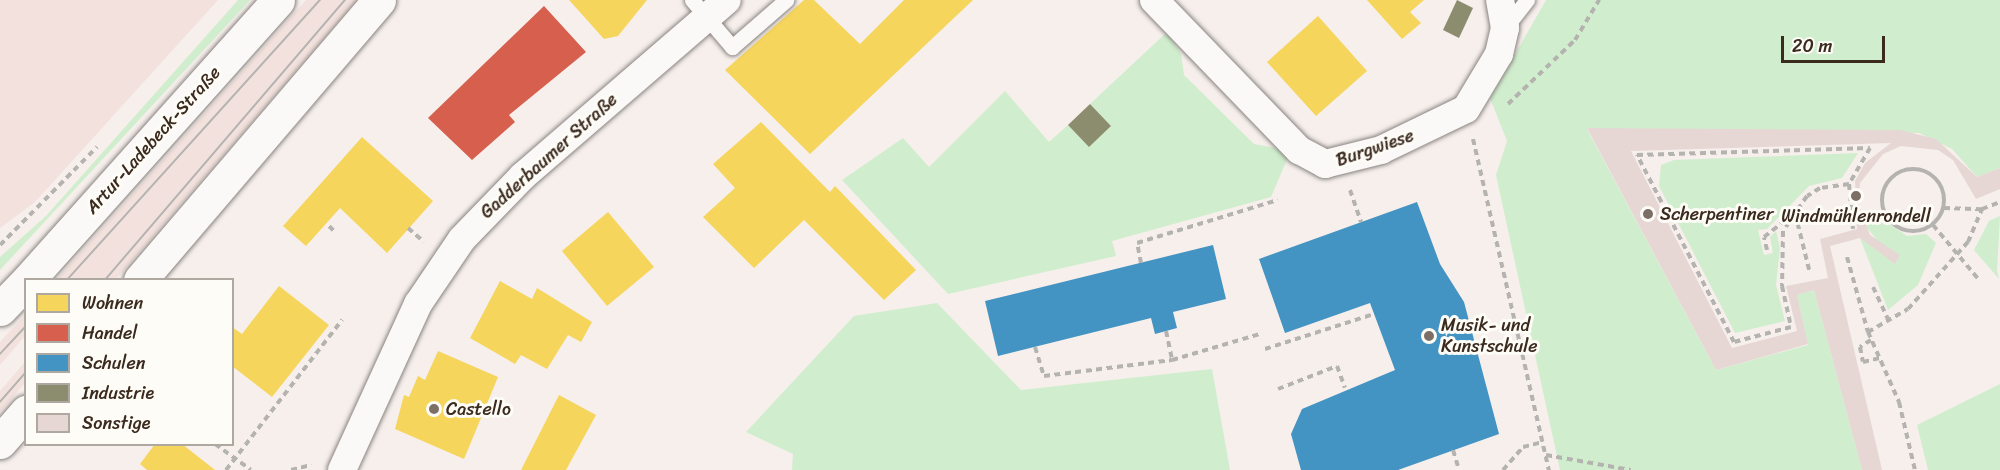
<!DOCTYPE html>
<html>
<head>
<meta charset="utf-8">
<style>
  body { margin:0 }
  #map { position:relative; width:2000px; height:470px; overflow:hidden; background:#f6efec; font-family:Sriracha,sans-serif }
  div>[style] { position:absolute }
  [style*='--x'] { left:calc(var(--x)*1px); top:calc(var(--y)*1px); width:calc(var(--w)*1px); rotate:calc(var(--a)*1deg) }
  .built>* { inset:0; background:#f2e1dc }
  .green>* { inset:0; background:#d0eecd }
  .homes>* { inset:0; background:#f6d55c }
  .shops>* { inset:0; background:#d6604d }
  .schools>* { inset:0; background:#4393c3 }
  .industry>* { inset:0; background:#8c8c6e }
  .building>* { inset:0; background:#e6d7d5 }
  .path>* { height:4px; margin-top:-2px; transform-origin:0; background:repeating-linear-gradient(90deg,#b5b3b0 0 6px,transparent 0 10.5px) }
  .path>.ring { margin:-2px; padding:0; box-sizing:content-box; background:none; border:4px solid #b5b3b0; border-radius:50% }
  .roads { filter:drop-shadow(0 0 2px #8a8480) drop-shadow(0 0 2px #8a8480) }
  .lane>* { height:15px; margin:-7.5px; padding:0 7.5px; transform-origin:7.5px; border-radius:7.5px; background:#faf9f7 }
  .street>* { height:28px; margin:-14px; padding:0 14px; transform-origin:14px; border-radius:14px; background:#faf9f7 }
  .secondary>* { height:33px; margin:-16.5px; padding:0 16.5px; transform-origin:16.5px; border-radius:16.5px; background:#faf9f7 }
  .tram>* { height:1.5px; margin:-0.75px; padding:0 0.75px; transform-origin:0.75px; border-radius:0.75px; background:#b5b3b0 }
  .dots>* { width:16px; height:16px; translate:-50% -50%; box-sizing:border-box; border:3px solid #fdfcf7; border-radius:50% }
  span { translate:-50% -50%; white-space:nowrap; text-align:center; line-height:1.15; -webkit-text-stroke:6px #fdfcf7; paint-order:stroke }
  .street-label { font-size:18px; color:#3b2a1e }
  .poi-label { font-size:18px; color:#3b2a1e }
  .left { translate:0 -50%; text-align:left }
  .legend { position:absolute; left:24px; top:278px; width:210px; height:168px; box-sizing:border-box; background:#fdfcf7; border:2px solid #afa8a0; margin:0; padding:8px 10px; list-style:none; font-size:18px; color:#3b2a1e }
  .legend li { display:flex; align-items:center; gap:12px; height:30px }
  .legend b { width:30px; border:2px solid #afa8a0 }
  .scale { position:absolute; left:1781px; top:36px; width:104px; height:27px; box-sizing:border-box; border:3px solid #3b2a1e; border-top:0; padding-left:8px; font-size:18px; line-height:21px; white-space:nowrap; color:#3b2a1e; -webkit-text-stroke:4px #fdfcf7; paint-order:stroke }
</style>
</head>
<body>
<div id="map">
  <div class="built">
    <div style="clip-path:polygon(0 0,218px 0,35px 202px,0 228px)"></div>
    <div style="clip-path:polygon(306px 0,357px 0,116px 279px,57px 279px)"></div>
    <div style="clip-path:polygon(25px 315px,25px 336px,0 365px,0 342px)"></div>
    <div style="clip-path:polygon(25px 362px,25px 383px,0 412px,0 391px)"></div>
  </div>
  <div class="green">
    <div style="clip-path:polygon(238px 0,250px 0,0 270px,0 257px,46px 216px)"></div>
    <div style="clip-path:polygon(1546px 0,2000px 0,2000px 168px,1977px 177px,1952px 149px,1919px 133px,1587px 129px,1716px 370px,1808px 345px,1797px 295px,1814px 290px,1862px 470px,1560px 470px,1496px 175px,1507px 141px,1490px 98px)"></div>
    <div style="clip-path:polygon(1167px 32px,1181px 54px,1184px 75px,1254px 144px,1282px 149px,1288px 157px,1271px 197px,1112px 241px,1116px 256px,948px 294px,842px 180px,903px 138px,929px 167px,1005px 91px,1049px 142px,1068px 125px,1089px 146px,1111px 126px,1090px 104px)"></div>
    <div style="clip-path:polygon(1858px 153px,1842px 178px,1809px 186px,1767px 229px,1758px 230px,1764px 255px,1773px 253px,1770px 237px,1776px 231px,1780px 248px,1776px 285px,1785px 321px,1735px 333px,1659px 186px,1661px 165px,1674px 160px)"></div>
    <div style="clip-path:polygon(1876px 215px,1907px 236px,1926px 234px,1936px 243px,1918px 285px,1888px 310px,1860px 238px,1895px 263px,1861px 220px)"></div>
    <div style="clip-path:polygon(2000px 216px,1997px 270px,1999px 279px,1974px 250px,1989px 221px)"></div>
    <div style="clip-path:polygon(937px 303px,1021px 390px,1212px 369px,1230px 470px,792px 470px,793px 454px,746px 432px,854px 316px)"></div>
    <div style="clip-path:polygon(2000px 384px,2000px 470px,1928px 470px,1917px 425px)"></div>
  </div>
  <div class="homes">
    <div style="clip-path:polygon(569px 0,647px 0,618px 36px,604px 39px)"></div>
    <div style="clip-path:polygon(804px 0,814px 0,860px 44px,904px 0,973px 0,810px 154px,725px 70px)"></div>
    <div style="clip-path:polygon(1367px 0,1424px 0,1410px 12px,1421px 23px,1402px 39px)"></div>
    <div style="clip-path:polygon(1318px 16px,1367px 71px,1316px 116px,1267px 62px)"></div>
    <div style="clip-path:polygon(761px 122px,830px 192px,835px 186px,916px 270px,884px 300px,804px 220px,754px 268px,703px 217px,735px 188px,713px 164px)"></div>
    <div style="clip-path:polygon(362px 137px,433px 201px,387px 253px,340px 208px,306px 246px,283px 226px)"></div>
    <div style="clip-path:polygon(608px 212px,654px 267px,607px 306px,562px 251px)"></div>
    <div style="clip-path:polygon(500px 281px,532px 299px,537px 288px,592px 322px,581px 342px,568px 335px,547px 369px,521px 355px,515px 364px,470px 338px)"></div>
    <div style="clip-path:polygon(279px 286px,329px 325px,272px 397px,232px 366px,232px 327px,242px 334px)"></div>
    <div style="clip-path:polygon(438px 351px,498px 377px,464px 459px,395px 429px,404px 395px,409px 397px,418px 376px,425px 380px)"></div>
    <div style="clip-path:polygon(559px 395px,596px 415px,566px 470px,521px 470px)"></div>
    <div style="clip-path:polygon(155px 444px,182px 444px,215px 470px,147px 470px,140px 464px)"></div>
  </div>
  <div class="shops">
    <div style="clip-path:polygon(544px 6px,586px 52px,509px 115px,515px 122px,472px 160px,428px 118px)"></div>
  </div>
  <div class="schools">
    <div style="clip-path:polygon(1417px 202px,1440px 264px,1464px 302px,1499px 434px,1398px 470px,1301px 470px,1291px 434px,1302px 409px,1395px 370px,1370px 303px,1285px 333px,1259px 259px)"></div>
    <div style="clip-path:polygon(1213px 245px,1226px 299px,1173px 312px,1177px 328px,1155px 334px,1151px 318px,998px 356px,985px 301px)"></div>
  </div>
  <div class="industry">
    <div style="clip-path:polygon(1457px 0,1473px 8px,1459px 38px,1443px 30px)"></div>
    <div style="clip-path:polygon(1090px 104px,1111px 126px,1089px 147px,1068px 125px)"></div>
  </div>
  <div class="building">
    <div style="clip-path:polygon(evenodd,1587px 128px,1900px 130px,1936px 139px,1977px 177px,2000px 168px,2000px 189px,1976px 199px,1953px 160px,1938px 150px,1901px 146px,1883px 154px,1860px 183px,1858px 202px,1870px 235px,1900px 255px,1895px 264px,1860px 238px,1830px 246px,1882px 470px,1862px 470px,1814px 290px,1797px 295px,1808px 344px,1716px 370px,1587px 128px,1891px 143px,1865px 163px,1855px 181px,1857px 229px,1820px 239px,1828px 278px,1786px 286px,1797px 331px,1732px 348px,1631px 151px,1891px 143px)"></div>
  </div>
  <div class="path">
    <div style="--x:1508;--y:104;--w:93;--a:-43.7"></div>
    <div style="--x:1575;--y:40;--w:47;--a:-59"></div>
    <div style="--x:1473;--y:139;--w:340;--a:77.1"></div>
    <div style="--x:1870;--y:148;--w:42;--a:120.3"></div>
    <div style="--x:1849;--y:184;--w:29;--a:172"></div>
    <div style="--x:1820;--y:188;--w:15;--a:148"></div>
    <div style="--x:1807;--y:196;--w:42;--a:124.4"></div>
    <div style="--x:1783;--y:231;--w:55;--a:91"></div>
    <div style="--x:1782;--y:286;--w:42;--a:77.6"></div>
    <div style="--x:1791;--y:327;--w:59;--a:165.3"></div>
    <div style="--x:1734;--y:342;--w:211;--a:-117.4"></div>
    <div style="--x:1637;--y:155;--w:233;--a:-1.7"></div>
    <div class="ring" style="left:1882px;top:169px;width:58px;height:58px"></div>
    <div style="--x:1849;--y:184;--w:45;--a:84.9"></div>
    <div style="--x:1350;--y:190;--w:34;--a:71"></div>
    <div style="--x:1944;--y:208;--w:38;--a:2"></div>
    <div style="--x:1933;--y:225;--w:73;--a:50"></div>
    <div style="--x:329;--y:226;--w:10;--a:45"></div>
    <div style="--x:408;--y:228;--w:21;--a:41"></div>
    <div style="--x:0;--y:245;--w:138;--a:-45.3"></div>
    <div style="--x:1767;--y:250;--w:13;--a:-103"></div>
    <div style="--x:1764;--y:237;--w:39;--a:-38"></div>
    <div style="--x:1795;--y:213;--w:62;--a:76"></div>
    <div style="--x:1847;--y:257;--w:78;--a:74.4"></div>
    <div style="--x:1868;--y:332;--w:77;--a:66.1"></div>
    <div style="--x:1899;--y:402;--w:70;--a:76.8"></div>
    <div style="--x:1141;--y:263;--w:20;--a:-101"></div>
    <div style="--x:1137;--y:243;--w:147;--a:-17"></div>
    <div style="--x:1873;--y:287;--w:38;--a:65"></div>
    <div style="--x:1166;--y:331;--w:30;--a:78"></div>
    <div style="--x:1868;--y:332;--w:46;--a:-29.9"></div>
    <div style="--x:1908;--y:309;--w:90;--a:-48.2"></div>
    <div style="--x:1968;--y:242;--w:36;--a:-67"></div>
    <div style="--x:1982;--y:209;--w:19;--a:-21"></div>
    <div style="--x:1871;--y:340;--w:13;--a:148"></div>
    <div style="--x:1860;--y:347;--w:15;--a:79"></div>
    <div style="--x:1863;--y:362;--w:17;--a:-13"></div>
    <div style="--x:1035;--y:347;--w:30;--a:73"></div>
    <div style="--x:1044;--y:376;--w:129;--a:-7.1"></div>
    <div style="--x:1172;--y:360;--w:92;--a:-16.5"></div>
    <div style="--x:1265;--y:349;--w:114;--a:-17.8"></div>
    <div style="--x:1278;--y:389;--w:63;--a:-21.3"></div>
    <div style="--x:1337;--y:366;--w:23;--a:70"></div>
    <div style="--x:215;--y:444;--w:44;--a:35.8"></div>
    <div style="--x:1453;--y:450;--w:21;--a:73"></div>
    <div style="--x:1546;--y:455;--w:86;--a:10"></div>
    <div style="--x:226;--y:470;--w:190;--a:-52.3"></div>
    <div style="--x:291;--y:470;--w:21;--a:-14"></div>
    <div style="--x:1503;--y:470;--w:30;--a:-49"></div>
    <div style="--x:1523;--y:447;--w:21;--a:-14"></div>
  </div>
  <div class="roads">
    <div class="lane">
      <div style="--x:692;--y:0;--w:62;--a:49.6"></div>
      <div style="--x:732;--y:47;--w:72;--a:-41"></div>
      <div style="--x:1505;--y:28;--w:36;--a:-52"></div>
    </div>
    <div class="street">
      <div style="--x:1154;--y:0;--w:209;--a:46"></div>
      <div style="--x:1299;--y:150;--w:30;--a:28"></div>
      <div style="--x:1325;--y:164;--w:58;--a:-14"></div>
      <div style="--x:1381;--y:150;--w:94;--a:-25.8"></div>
      <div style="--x:1466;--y:109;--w:64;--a:-59"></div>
      <div style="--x:1499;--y:54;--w:27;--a:-77"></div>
      <div style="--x:1505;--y:28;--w:28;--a:-100"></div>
      <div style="--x:342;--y:470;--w:183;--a:-65.4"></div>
      <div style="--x:418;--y:304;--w:78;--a:-55.9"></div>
      <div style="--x:462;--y:239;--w:88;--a:-45.9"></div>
      <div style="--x:523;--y:176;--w:269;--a:-40.8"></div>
    </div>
    <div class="secondary">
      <div style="--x:28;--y:280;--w:375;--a:-48.2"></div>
      <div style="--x:140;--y:280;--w:368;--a:-49.5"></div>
      <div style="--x:0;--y:309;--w:37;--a:-46"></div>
      <div style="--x:0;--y:442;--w:40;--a:-49"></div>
    </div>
  </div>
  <div class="tram">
    <div style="--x:67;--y:280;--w:377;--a:-47.9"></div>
    <div style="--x:105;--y:280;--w:369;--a:-49.4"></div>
    <div style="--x:0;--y:354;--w:38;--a:-47"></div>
    <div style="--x:0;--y:402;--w:40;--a:-49"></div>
  </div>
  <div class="dots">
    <div style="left:1856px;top:196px;background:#7c6f66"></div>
    <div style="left:1648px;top:214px;background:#7c6f66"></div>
    <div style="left:1429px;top:336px;background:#7c6f66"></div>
    <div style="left:434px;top:409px;background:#7c6f66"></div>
  </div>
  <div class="street-label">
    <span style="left:153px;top:140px;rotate:-48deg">Artur-Ladebeck-Straße</span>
    <span style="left:1375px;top:148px;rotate:-19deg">Burgwiese</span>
    <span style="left:549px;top:156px;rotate:-42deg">Gadderbaumer Straße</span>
  </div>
  <div class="poi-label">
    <span class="left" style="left:1660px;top:214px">Scherpentiner</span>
    <span style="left:1856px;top:216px">Windmühlenrondell</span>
    <span class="left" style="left:1441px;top:336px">Musik- und<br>Kunstschule</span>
    <span class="left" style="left:446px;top:409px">Castello</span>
  </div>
  <ul class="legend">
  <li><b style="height:16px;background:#f6d55c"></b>Wohnen</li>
  <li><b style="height:16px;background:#d6604d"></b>Handel</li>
  <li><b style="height:16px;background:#4393c3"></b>Schulen</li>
  <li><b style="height:16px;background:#8c8c6e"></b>Industrie</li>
  <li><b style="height:16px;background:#e6d7d5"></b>Sonstige</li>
  </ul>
  <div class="scale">20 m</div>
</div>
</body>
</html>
